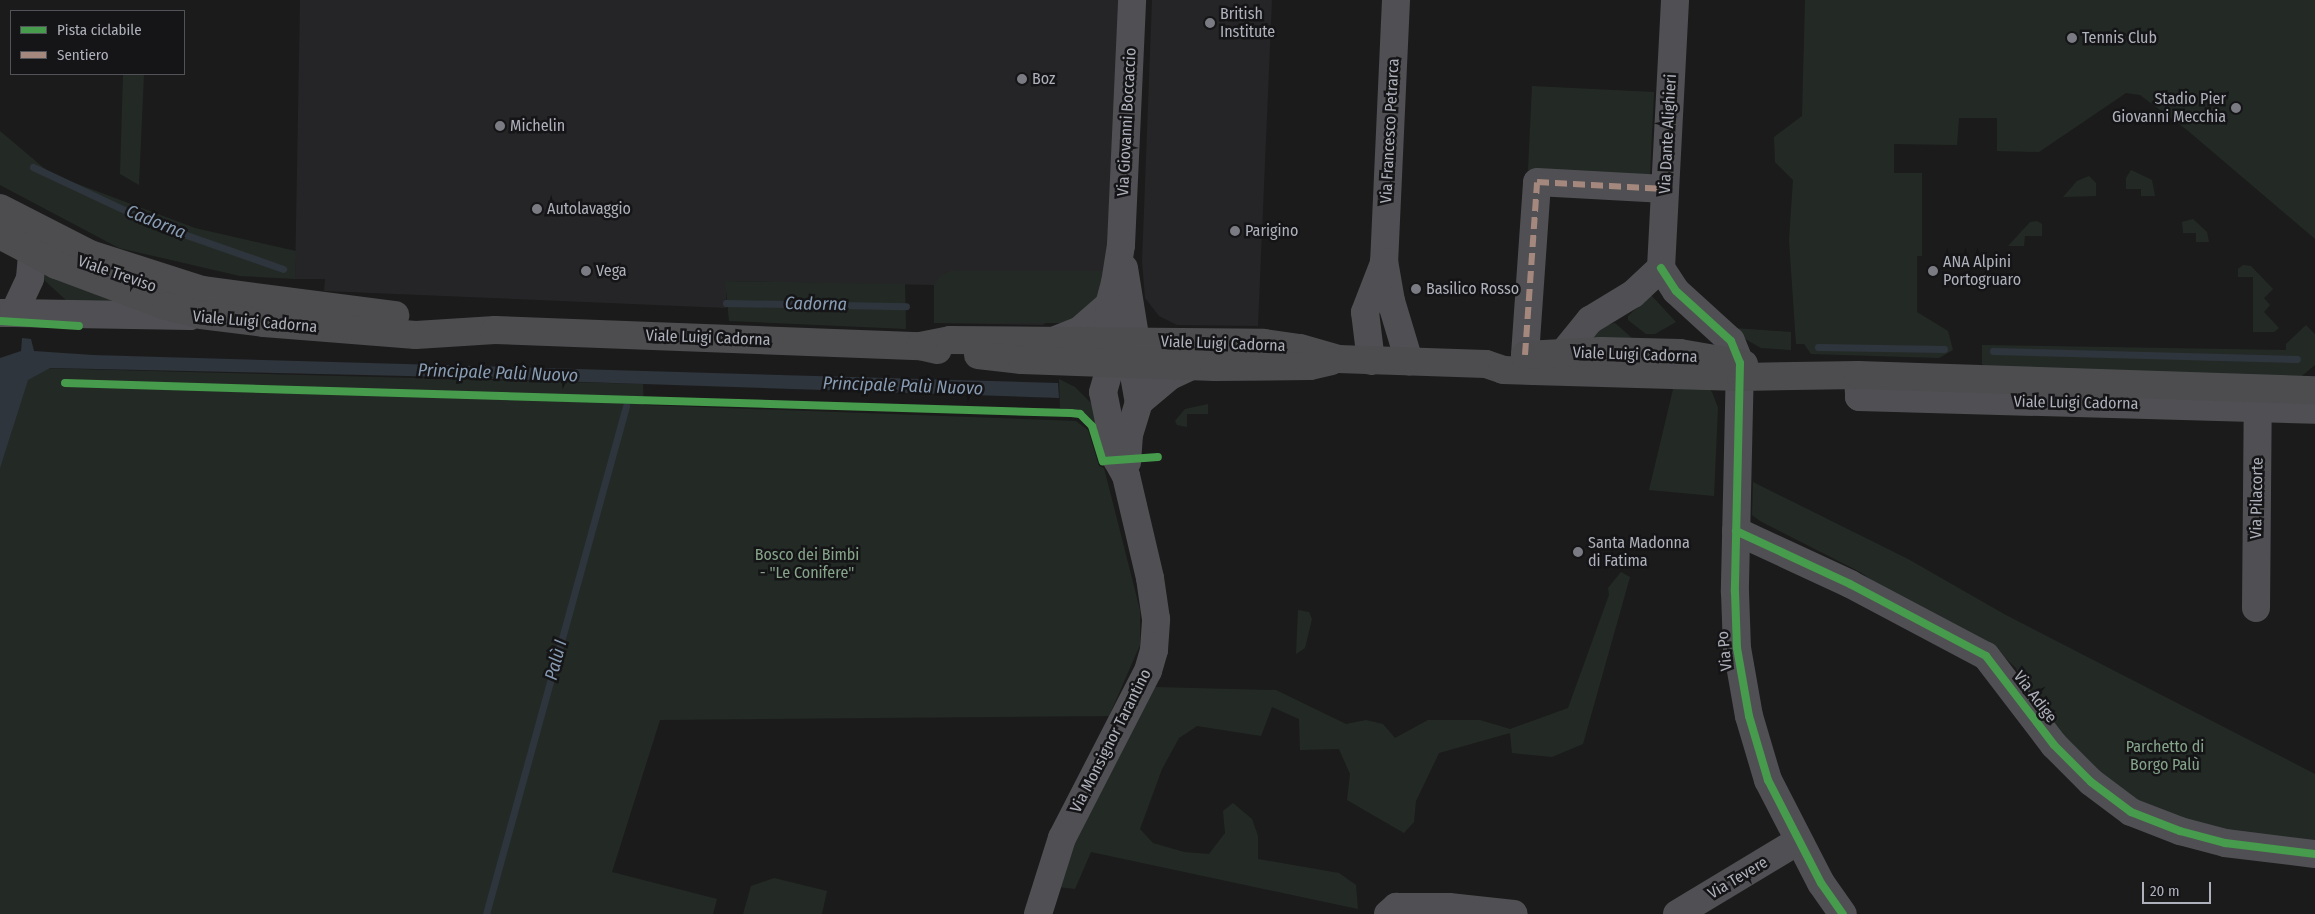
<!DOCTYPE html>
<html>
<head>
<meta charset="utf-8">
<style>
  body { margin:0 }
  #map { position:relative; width:2315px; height:914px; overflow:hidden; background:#1b1b1b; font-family:"Fira Sans Condensed",sans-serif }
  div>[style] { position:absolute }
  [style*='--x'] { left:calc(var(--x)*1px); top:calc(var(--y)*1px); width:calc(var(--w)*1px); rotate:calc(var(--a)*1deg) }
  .built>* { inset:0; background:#252527 }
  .green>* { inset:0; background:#232a25 }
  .water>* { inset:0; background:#2f353d }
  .stream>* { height:7px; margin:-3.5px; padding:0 3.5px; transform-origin:3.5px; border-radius:3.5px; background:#2f353d }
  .minor>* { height:28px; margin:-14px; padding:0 14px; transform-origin:14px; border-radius:14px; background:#505054 }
  .major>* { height:28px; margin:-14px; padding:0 14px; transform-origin:14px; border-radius:14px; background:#4d4d50 }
  .quiet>* { height:6px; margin-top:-3px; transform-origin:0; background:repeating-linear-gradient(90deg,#a5887d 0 12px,transparent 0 18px) }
  .cycleway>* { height:8px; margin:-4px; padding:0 4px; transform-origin:4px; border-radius:4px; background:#469c4c }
  .dots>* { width:14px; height:14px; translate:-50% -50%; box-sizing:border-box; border:2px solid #151517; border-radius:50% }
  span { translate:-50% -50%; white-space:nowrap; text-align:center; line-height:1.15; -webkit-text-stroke:5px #151517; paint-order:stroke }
  .poi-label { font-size:16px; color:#aeb1bb }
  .left { translate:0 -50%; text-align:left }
  .right { translate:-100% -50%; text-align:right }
  .street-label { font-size:16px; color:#aeb1bb }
  .park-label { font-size:16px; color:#86a48a }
  .water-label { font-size:18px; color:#889cb3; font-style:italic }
  .legend { position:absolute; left:10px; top:10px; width:175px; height:65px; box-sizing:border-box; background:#151517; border:1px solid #525359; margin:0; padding:6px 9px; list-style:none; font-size:15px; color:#aeb1bb }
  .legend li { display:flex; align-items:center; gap:10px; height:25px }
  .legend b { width:25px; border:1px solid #525359 }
  .scale { position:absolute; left:2142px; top:882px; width:69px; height:22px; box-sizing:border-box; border:2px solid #aeb1bb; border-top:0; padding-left:6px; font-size:15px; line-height:18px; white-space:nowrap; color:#aeb1bb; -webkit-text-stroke:4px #151517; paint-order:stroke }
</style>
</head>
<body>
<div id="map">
  <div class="built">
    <div style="clip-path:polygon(300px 0,1120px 0,1112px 271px,1043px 325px,934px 323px,934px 285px,726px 281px,726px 308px,324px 291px,325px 279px,295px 279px)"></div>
    <div style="clip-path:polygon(1152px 0,1272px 0,1258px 326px,1177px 325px,1159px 316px,1145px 298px,1142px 262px)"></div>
  </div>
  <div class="green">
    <div style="clip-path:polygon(1805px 0,2315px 0,2315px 239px,2187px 130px,2140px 95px,2126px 93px,2039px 152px,1997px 151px,1997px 118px,1959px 118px,1957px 145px,1894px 144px,1894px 173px,1922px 173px,1922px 256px,1917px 256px,1917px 312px,1948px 331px,1953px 350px,1939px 358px,1811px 354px,1804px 344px,1796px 344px,1789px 240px,1793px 180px,1775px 162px,1774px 137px,1802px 116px)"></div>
    <div style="clip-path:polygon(123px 74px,144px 74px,139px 185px,120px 174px)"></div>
    <div style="clip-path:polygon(1532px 86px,1654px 92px,1650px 176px,1528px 170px)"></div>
    <div style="clip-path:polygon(0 131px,51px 174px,195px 228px,296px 251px,295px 279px,240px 276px,119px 248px,0 185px)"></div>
    <div style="clip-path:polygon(2131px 170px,2152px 180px,2155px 196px,2141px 196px,2141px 189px,2126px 189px,2126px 178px)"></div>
    <div style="clip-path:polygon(2089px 176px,2096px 183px,2096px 196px,2063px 197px,2077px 181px)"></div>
    <div style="clip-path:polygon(2193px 219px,2207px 232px,2209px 242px,2196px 242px,2196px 233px,2183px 233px,2182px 222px)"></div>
    <div style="clip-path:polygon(2037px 221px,2042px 224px,2042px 236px,2025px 236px,2024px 246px,2008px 246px,2030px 222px)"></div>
    <div style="clip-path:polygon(45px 264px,132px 301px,68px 302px,42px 278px)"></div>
    <div style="clip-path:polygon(2243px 265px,2251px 266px,2273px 289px,2264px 298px,2270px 305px,2264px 312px,2279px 328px,2274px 332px,2253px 332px,2253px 277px,2238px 277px,2238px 269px)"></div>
    <div style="clip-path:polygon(951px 271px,1112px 271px,1104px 297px,1065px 323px,934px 323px,934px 285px,940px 276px)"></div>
    <div style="clip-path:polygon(725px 281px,905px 284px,906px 329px,729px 321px)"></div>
    <div style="clip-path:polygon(1651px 295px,1676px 322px,1655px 334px,1646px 334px,1628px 320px,1628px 316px)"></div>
    <div style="clip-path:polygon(1615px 323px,1640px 345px,1589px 344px,1592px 335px,1601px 327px)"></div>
    <div style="clip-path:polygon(2306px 325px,2315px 334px,2315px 365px,2298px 379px,1990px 370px,1982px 364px,1982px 345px,2286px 350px,2286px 344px)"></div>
    <div style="clip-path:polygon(1734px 328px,1791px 332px,1791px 350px,1761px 348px,1740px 336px)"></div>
    <div style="clip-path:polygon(0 367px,643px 384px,644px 405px,1076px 421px,1088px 430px,1099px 466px,1104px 468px,1140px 610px,1140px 645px,1109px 716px,660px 720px,612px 872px,717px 899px,713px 914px,0 914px)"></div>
    <div style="clip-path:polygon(1059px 379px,1075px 387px,1091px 403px,1100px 428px,1082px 411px,1060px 408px)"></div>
    <div style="clip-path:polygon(1675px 381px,1703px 383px,1712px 392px,1718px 408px,1714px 496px,1649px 490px)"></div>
    <div style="clip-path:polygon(1208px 404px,1208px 414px,1187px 414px,1187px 427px,1177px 425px,1175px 421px,1185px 409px)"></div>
    <div style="clip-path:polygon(1753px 482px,1908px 559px,2004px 614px,2315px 774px,2315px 846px,2199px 824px,2135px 802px,2061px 741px,2022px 686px,2016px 668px,2003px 656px,1902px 601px,1860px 572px,1760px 521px,1752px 515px)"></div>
    <div style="clip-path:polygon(1621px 572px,1630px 577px,1583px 744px,1552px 757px,1512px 753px,1510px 733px,1439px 753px,1416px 801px,1414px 822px,1404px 833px,1347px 800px,1350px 774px,1339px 749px,1300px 750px,1299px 719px,1272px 707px,1261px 736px,1197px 726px,1179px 738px,1162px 769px,1140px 829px,1153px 843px,1184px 852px,1209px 854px,1225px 833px,1223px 811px,1233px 803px,1252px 819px,1258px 836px,1258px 859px,1339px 873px,1356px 885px,1358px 909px,1091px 852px,1075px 889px,1058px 887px,1078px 824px,1155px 687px,1276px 690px,1346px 724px,1366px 720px,1383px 724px,1395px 738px,1428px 720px,1480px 720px,1510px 729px,1568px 708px,1609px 595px,1608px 588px)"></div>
    <div style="clip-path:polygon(1298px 610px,1309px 612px,1312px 619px,1305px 648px,1296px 654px)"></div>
    <div style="clip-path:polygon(774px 878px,827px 891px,822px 914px,743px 914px,751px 886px)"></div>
  </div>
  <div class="water">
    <div style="clip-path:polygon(22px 338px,31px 339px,34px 351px,93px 355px,1058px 383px,1059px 398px,407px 376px,50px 368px,28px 380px,0 468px,0 358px,21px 351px)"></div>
  </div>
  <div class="stream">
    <div style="--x:33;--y:167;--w:132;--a:25.2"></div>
    <div style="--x:152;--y:223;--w:139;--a:19.3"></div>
    <div style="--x:726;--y:303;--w:180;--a:1"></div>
    <div style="--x:1818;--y:347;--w:126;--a:0.9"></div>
    <div style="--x:1993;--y:351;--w:304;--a:1.5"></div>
    <div style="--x:486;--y:914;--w:527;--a:-74.59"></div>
  </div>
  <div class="minor">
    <div style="--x:1396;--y:0;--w:261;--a:92.6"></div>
    <div style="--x:1384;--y:261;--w:41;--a:80.1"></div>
    <div style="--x:1391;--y:301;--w:63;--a:73.3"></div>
    <div style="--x:1124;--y:268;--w:75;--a:80.8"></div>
    <div style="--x:1136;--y:342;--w:33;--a:93"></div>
    <div style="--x:1134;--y:375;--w:27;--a:80"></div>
    <div style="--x:1139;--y:402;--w:34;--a:107"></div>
    <div style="--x:1129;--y:434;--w:28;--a:94"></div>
    <div style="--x:1661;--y:268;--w:27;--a:57"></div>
    <div style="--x:1676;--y:291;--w:74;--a:42.3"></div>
    <div style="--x:1731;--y:341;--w:24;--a:68"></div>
    <div style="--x:1740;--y:363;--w:229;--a:91.3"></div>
    <div style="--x:1735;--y:592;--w:56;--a:88"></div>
    <div style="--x:1737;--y:648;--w:69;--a:80"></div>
    <div style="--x:1749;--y:716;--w:67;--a:73.5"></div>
    <div style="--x:1768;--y:780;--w:116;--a:62.8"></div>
    <div style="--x:1821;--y:883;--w:38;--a:55"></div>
    <div style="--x:0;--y:313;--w:14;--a:0"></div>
    <div style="--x:14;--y:313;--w:38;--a:-65"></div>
    <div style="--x:30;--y:278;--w:36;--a:-85"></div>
    <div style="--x:33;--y:242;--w:12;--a:-149"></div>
    <div style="--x:14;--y:313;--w:176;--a:1"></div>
    <div style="--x:1053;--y:341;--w:29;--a:-22"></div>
    <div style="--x:1080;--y:330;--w:38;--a:-41"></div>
    <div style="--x:1109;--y:305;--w:23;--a:-75"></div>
    <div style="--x:1115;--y:283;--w:38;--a:-81"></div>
    <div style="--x:1121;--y:245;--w:245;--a:-87.4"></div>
    <div style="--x:1525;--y:355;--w:173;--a:-86"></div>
    <div style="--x:1537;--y:182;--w:128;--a:3.1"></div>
    <div style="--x:1371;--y:361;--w:49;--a:-97"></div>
    <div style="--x:1365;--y:312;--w:53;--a:-68.8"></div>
    <div style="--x:1554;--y:370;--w:19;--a:-62"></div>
    <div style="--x:1563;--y:353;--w:43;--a:-50.7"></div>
    <div style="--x:1590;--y:320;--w:50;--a:-31.2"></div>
    <div style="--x:1633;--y:294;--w:38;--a:-43"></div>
    <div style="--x:1661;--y:268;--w:268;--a:-87"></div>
    <div style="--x:1858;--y:375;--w:22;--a:87"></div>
    <div style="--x:1859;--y:397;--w:456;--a:1.6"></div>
    <div style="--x:1139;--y:402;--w:40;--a:-40"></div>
    <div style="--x:1170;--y:376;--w:23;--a:-25"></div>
    <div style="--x:1736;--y:531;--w:126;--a:24.9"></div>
    <div style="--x:1850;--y:584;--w:154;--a:27.9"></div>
    <div style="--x:1986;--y:656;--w:112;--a:52.6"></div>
    <div style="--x:2054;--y:745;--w:52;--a:45"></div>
    <div style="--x:2091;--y:782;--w:50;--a:36.9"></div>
    <div style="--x:2131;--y:812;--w:53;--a:21.2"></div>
    <div style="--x:2180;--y:831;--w:47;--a:14.9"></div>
    <div style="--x:2225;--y:843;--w:91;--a:7"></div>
    <div style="--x:2256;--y:608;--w:219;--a:-89.5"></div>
    <div style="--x:1038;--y:914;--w:80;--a:-72.5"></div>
    <div style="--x:1062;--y:838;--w:188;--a:-62.8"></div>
    <div style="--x:1148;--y:671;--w:22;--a:-74"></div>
    <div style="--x:1154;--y:650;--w:31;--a:-86"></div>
    <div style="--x:1156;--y:619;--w:41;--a:-98.3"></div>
    <div style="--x:1150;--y:578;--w:105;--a:-103.2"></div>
    <div style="--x:1126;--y:476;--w:18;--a:-119"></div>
    <div style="--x:1117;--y:460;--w:69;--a:-101.6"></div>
    <div style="--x:1103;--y:392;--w:29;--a:-74"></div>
    <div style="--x:1111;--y:364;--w:59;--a:-91.9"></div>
    <div style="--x:1388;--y:914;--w:11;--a:-41"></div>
    <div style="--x:1396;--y:907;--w:53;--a:0"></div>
    <div style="--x:1449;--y:907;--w:65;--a:6.1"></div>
    <div style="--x:1677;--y:914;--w:141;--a:-31.1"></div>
  </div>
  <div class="major">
    <div style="--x:0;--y:208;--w:101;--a:27.1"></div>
    <div style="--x:90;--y:254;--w:118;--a:17.8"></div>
    <div style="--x:202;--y:290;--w:195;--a:7.4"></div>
    <div style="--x:0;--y:235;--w:64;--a:28.2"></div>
    <div style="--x:56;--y:265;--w:117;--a:20.4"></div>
    <div style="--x:166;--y:306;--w:36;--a:14"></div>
    <div style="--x:201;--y:315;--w:64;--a:7.2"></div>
    <div style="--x:264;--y:323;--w:152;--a:4.5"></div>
    <div style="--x:416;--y:335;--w:79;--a:-3.6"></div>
    <div style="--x:495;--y:330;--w:425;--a:2.2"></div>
    <div style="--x:920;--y:346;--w:18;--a:13"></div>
    <div style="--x:920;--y:346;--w:31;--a:-11"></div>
    <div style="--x:950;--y:340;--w:314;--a:0.5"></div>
    <div style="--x:1264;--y:343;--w:36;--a:8"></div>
    <div style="--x:1300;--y:348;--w:40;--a:16"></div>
    <div style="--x:1338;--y:359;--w:148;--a:1.9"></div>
    <div style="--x:1486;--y:364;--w:18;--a:19"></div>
    <div style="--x:1503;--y:370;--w:238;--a:1.7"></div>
    <div style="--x:1741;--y:377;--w:117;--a:-1"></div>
    <div style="--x:1858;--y:375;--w:457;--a:1.9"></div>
    <div style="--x:978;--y:355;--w:44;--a:6.5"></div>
    <div style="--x:1022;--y:360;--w:193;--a:2.1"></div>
    <div style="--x:1215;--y:367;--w:95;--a:-0.6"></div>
    <div style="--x:1310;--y:366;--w:22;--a:-13"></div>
    <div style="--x:1525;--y:355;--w:76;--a:-3"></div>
    <div style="--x:1601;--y:351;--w:79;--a:1.5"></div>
    <div style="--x:1680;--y:353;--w:65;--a:9.8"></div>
  </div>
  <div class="quiet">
    <div style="--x:1525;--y:355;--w:173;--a:-86"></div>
    <div style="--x:1537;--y:182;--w:128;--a:3.1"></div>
  </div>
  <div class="cycleway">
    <div style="--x:1661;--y:268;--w:27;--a:57"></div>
    <div style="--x:1676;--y:291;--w:74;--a:42.3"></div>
    <div style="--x:1731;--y:341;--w:24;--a:68"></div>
    <div style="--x:1740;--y:363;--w:229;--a:91.3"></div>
    <div style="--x:1735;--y:592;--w:56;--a:88"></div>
    <div style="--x:1737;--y:648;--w:69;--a:80"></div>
    <div style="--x:1749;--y:716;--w:67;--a:73.5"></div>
    <div style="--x:1768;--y:780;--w:116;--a:62.8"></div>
    <div style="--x:1821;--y:883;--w:38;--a:55"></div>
    <div style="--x:0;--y:321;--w:79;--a:3.6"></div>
    <div style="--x:65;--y:383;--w:1006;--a:1.71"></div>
    <div style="--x:1071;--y:413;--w:9;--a:6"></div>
    <div style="--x:1080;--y:414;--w:17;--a:45"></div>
    <div style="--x:1092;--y:426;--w:37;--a:73"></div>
    <div style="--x:1103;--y:461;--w:55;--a:-4.2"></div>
    <div style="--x:1736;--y:531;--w:126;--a:24.9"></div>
    <div style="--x:1850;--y:584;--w:154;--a:27.9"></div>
    <div style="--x:1986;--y:656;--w:112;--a:52.6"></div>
    <div style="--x:2054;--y:745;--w:52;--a:45"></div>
    <div style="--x:2091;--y:782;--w:50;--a:36.9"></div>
    <div style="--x:2131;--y:812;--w:53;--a:21.2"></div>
    <div style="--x:2180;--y:831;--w:47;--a:14.9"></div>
    <div style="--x:2225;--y:843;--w:91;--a:7"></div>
  </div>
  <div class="dots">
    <div style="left:1210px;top:23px;background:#7b7c83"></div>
    <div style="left:2072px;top:38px;background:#7b7c83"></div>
    <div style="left:1022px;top:79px;background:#7b7c83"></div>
    <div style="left:2236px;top:108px;background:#7b7c83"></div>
    <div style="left:500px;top:126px;background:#7b7c83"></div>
    <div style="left:537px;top:209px;background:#7b7c83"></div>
    <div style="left:1235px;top:231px;background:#7b7c83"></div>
    <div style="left:586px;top:271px;background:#7b7c83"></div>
    <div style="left:1933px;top:271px;background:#7b7c83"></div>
    <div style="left:1416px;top:289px;background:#7b7c83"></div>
    <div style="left:1578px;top:552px;background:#7b7c83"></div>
  </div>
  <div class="poi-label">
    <span class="left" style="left:1220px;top:23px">British<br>Institute</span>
    <span class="left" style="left:2082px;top:38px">Tennis Club</span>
    <span class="left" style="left:1032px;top:79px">Boz</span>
    <span class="right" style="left:2226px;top:108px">Stadio Pier<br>Giovanni Mecchia</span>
    <span class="left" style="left:510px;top:126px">Michelin</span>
    <span class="left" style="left:547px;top:209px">Autolavaggio</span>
    <span class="left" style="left:1245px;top:231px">Parigino</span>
    <span class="left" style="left:1943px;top:271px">ANA Alpini<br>Portogruaro</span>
    <span class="left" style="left:596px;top:271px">Vega</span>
    <span class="left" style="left:1426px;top:289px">Basilico Rosso</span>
    <span class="left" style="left:1588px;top:552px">Santa Madonna<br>di Fatima</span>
  </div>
  <div class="street-label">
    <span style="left:1127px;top:122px;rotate:-87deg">Via Giovanni Boccaccio</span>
    <span style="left:1390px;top:131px;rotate:-87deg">Via Francesco Petrarca</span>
    <span style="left:1668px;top:134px;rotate:-87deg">Via Dante Alighieri</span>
    <span style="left:117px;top:274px;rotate:19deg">Viale Treviso</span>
    <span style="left:255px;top:322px;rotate:5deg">Viale Luigi Cadorna</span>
    <span style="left:708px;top:338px;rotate:2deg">Viale Luigi Cadorna</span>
    <span style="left:1223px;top:344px;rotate:2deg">Viale Luigi Cadorna</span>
    <span style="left:1635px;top:355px;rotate:2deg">Viale Luigi Cadorna</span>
    <span style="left:2076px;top:403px;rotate:1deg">Viale Luigi Cadorna</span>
    <span style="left:2257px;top:498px;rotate:-89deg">Via Pilacorte</span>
    <span style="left:1725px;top:651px;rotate:-96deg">Via Po</span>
    <span style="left:2035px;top:697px;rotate:53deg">Via Adige</span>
    <span style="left:1111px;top:741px;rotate:-63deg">Via Monsignor Tarantino</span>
    <span style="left:1738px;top:878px;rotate:-31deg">Via Tevere</span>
  </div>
  <div class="park-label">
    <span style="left:807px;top:564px">Bosco dei Bimbi<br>- "Le Conifere"</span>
    <span style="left:2165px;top:756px">Parchetto di<br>Borgo Palù</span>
  </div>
  <div class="water-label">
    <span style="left:156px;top:222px;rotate:22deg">Cadorna</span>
    <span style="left:816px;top:304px;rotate:1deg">Cadorna</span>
    <span style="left:498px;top:373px;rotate:2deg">Principale Palù Nuovo</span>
    <span style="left:903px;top:386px;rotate:2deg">Principale Palù Nuovo</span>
    <span style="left:556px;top:660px;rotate:-75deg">Palù I</span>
  </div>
  <ul class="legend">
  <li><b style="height:6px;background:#469c4c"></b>Pista ciclabile</li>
  <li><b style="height:6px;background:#a5887d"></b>Sentiero</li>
  </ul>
  <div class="scale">20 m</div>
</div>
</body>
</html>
